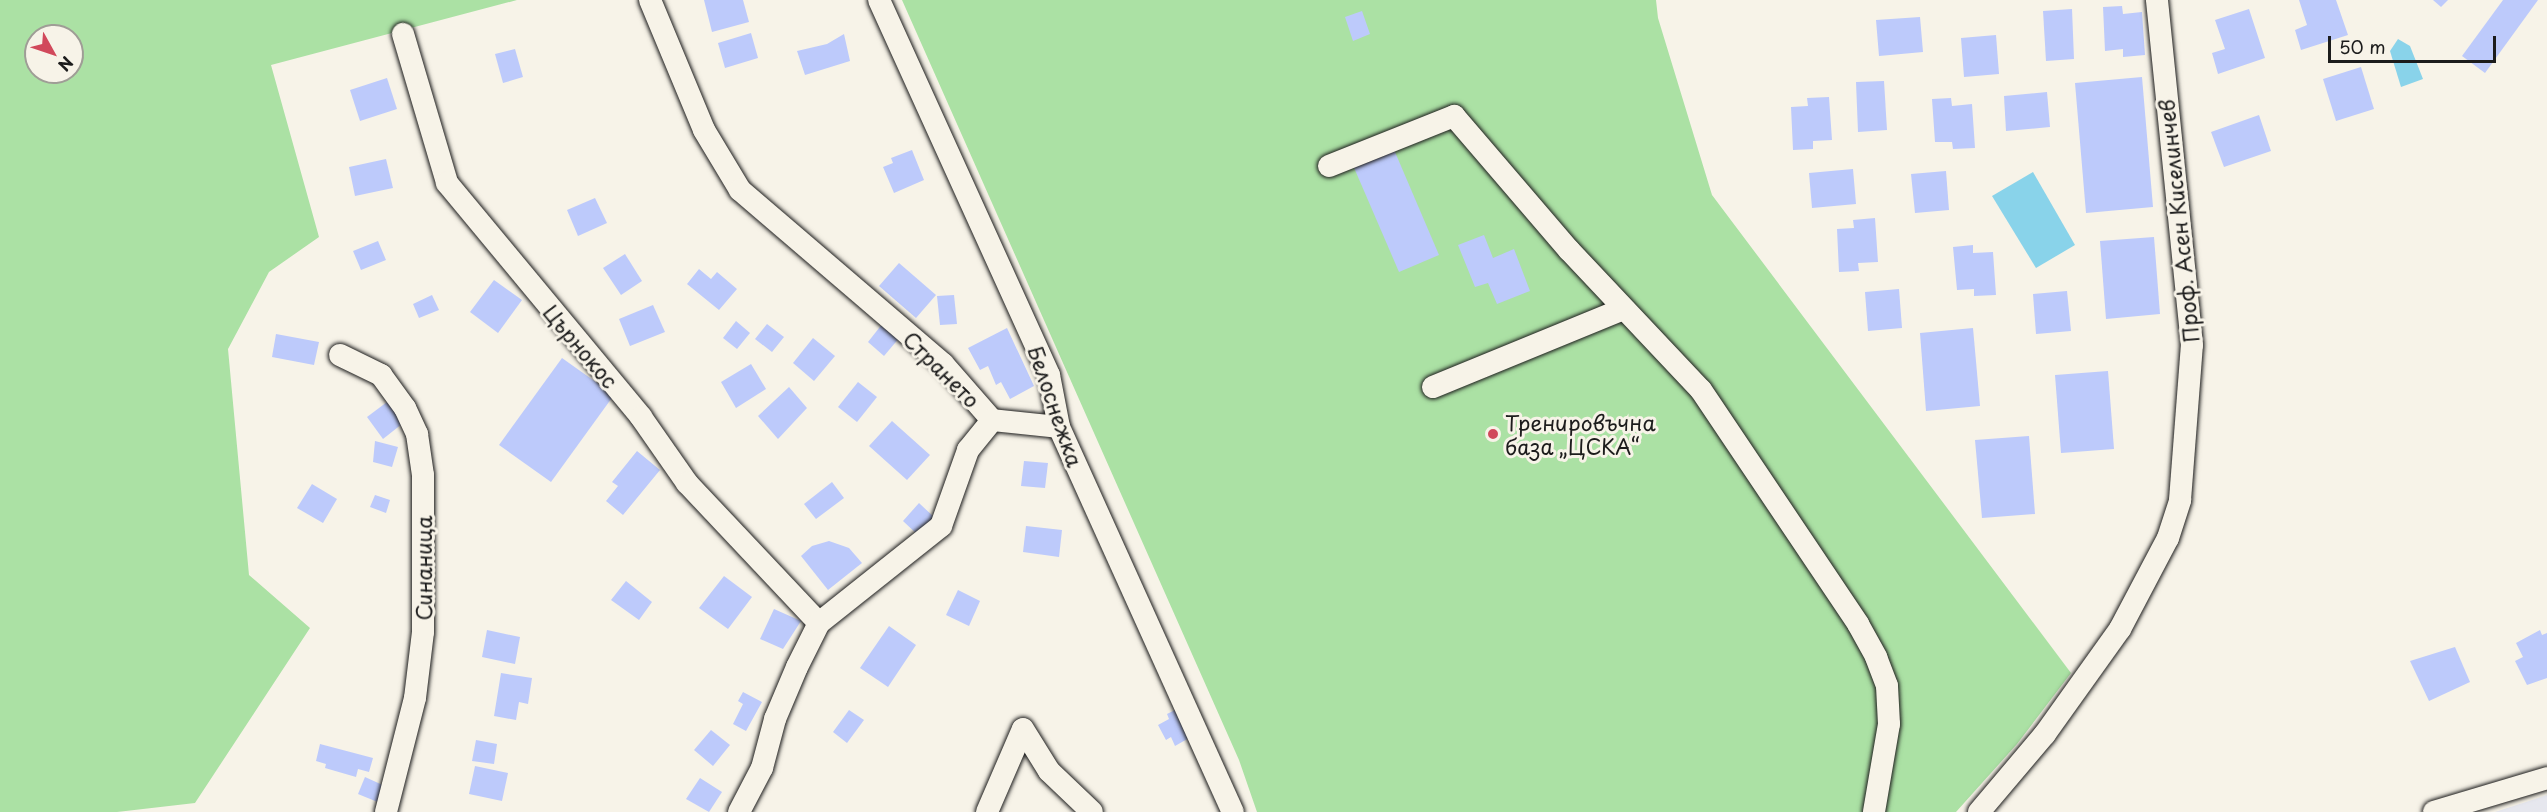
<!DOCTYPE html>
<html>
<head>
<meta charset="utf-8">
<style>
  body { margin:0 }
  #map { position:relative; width:2547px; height:812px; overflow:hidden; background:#f7f3e8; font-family:"Playpen Sans",sans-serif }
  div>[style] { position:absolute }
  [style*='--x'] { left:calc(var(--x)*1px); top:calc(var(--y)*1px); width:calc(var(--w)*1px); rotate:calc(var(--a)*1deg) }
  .built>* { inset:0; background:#e6e7ee }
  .green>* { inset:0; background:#abe1a4 }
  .water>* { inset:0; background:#89d3ea }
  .building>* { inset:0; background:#bdcafb }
  .roads { filter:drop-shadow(0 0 2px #1c1c1c) drop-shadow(0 0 2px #1c1c1c) }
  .minor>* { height:22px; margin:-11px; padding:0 11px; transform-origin:11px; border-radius:11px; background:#f7f3e8 }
  .dots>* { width:16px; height:16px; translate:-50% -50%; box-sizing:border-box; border:3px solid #f7f3e8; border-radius:50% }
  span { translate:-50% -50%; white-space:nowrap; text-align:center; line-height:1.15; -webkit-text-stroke:6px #f7f3e8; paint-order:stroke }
  .street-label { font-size:21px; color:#1c1c1c }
  .poi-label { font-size:21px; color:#1c1c1c }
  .left { translate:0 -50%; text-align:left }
  .north { position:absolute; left:24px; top:24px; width:60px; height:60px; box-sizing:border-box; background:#f7f3e8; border:2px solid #9f9d96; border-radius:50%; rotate:130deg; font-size:16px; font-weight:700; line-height:24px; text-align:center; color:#1c1c1c }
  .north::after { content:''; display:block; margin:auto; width:21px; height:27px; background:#d1495b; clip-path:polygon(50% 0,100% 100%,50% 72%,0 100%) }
  .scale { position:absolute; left:2328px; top:36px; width:168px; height:27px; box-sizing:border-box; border:3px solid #1c1c1c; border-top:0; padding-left:8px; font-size:18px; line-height:21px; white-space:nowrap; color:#1c1c1c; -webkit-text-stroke:4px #f7f3e8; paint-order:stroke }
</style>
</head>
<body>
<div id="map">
  <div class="built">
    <div style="clip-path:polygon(2547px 795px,2547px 812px,2495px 812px)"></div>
  </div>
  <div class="green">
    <div style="clip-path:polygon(evenodd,0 0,517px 0,271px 65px,319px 237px,269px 272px,228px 349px,249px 575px,310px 628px,195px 803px,117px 812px,0 812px,0 0,36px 36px,72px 36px,72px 72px,36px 72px,36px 36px)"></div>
    <div style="clip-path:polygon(902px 0,1656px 0,1658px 18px,1712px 195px,2071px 673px,2017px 744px,1956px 812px,1257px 812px,1239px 760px)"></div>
  </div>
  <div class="water">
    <div style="clip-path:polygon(2398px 39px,2410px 46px,2423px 79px,2401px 87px,2390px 51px)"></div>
    <div style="clip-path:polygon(2033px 172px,2075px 245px,2036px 268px,1992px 196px)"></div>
  </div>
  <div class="building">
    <div style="clip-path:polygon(704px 0,743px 0,749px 22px,712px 32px)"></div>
    <div style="clip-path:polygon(2299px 0,2336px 0,2348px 35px,2301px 50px,2295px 30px,2307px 25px)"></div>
    <div style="clip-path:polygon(2433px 0,2448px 0,2441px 7px)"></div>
    <div style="clip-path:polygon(2503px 0,2538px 0,2485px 73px,2462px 56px)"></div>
    <div style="clip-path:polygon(2122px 6px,2123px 14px,2142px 12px,2145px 55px,2123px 57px,2123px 49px,2105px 51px,2103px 7px)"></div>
    <div style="clip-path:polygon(2072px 9px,2074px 59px,2046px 61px,2043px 11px)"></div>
    <div style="clip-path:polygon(2249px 9px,2265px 58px,2218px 74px,2212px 53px,2225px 49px,2215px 20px)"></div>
    <div style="clip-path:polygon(1362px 11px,1370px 34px,1353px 41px,1345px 17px)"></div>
    <div style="clip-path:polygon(1920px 17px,1923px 52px,1879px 56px,1876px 20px)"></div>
    <div style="clip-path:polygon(751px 33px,758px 58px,725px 68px,718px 43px)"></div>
    <div style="clip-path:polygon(844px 34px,850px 61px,805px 75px,797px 51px,827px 44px)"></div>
    <div style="clip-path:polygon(1996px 35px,1999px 74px,1964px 77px,1961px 38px)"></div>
    <div style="clip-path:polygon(515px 49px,523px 77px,503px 83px,495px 54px)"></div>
    <div style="clip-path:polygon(2361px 67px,2374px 109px,2336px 121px,2323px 79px)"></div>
    <div style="clip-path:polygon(2142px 77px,2153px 207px,2086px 213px,2075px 83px)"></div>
    <div style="clip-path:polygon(387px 78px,397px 109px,360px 121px,350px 90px)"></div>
    <div style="clip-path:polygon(1884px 81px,1887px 130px,1858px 132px,1856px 82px)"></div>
    <div style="clip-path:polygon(2047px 92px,2050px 127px,2006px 131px,2004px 96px)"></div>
    <div style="clip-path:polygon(1829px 97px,1832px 140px,1813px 141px,1813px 149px,1793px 150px,1791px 107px,1808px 106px,1807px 98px)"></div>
    <div style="clip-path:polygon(1951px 98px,1952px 106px,1972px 104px,1975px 148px,1953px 149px,1952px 142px,1935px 142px,1932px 99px)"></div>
    <div style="clip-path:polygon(2259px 115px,2271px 151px,2224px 167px,2211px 132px)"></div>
    <div style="clip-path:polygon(1392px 145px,1439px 255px,1399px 272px,1352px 163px)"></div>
    <div style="clip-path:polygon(912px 150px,924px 180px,894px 193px,883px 167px,893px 163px,891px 158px)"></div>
    <div style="clip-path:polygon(386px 159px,393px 188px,355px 196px,349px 167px)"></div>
    <div style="clip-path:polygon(1853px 169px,1856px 204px,1812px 208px,1809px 173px)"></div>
    <div style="clip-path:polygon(1946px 171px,1949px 210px,1915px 213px,1911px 174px)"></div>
    <div style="clip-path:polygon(595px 198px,607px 223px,578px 236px,567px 210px)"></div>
    <div style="clip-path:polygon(1875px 218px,1878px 262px,1858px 263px,1859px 271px,1839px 272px,1837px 229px,1854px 228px,1853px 220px)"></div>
    <div style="clip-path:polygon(1484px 235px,1493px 258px,1514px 249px,1530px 291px,1497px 304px,1488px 283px,1475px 287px,1458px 245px)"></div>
    <div style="clip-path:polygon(2154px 237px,2160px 314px,2106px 319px,2100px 241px)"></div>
    <div style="clip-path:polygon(378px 241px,386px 260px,361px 270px,353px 251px)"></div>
    <div style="clip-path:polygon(1973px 245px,1973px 253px,1993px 252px,1996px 295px,1974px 296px,1974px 289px,1957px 290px,1953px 247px)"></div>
    <div style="clip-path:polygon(625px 254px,642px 281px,621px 295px,603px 268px)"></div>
    <div style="clip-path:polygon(899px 263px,936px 295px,916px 318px,879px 286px)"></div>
    <div style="clip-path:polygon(699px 269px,711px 279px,717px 272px,737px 289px,719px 310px,687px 284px)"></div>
    <div style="clip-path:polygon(494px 280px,522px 300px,498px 333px,470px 312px)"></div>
    <div style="clip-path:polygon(1899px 289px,1902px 328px,1868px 331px,1865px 292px)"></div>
    <div style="clip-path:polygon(2067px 291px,2071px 331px,2036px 334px,2033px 294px)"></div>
    <div style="clip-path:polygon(432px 295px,439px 310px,419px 318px,413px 304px)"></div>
    <div style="clip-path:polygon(954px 295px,957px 324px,940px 325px,937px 296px)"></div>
    <div style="clip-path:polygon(653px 305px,665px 332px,630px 346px,619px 319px)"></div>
    <div style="clip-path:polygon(736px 321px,750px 333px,737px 349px,723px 338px)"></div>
    <div style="clip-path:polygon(883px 323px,900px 337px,884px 356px,868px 342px)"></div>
    <div style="clip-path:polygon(767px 324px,784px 337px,772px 352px,755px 339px)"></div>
    <div style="clip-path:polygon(1007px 328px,1034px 386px,1010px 399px,1001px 382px,996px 385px,988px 366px,980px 370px,968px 348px)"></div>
    <div style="clip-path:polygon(1973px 328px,1980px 406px,1926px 411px,1920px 333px)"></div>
    <div style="clip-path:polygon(276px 334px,319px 342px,314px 365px,272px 357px)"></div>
    <div style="clip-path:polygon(813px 338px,835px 356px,814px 381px,793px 363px)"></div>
    <div style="clip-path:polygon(562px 358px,614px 395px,551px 482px,499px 445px)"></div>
    <div style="clip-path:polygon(751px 364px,766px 389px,736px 408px,721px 382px)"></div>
    <div style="clip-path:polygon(2108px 371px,2114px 449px,2061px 453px,2055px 375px)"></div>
    <div style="clip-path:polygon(858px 382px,877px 397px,857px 422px,838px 407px)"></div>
    <div style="clip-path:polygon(789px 387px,807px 408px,778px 439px,758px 416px)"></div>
    <div style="clip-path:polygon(391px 399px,407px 420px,383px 439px,367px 417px)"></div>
    <div style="clip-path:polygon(892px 421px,930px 455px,907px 480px,869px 446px)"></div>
    <div style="clip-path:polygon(2029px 436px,2035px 514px,1982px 518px,1975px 440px)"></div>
    <div style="clip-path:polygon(375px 441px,398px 447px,392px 467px,373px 462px)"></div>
    <div style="clip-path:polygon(637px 451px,660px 470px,623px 515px,606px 501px,618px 486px,612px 482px)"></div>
    <div style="clip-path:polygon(1024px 461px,1048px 463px,1045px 488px,1021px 486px)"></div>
    <div style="clip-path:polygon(832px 482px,844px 498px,816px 519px,804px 504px)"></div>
    <div style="clip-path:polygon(312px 484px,337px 499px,323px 523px,297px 508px)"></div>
    <div style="clip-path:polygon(375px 495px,390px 500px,386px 513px,370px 507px)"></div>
    <div style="clip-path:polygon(919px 503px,935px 518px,919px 536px,903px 521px)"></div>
    <div style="clip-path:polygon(1026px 526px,1062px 530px,1059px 557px,1023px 552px)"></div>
    <div style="clip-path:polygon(829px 541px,849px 548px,862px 563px,828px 590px,801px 556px,812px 546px)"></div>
    <div style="clip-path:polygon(724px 576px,752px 597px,728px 629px,699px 608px)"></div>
    <div style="clip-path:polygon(626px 581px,652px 602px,639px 620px,611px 600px)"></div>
    <div style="clip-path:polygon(958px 590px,980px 601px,969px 626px,946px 615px)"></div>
    <div style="clip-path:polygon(774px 609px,801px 621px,783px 649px,760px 639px)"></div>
    <div style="clip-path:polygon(889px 626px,916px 645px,888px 687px,860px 668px)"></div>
    <div style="clip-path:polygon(487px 630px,520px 637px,515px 664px,482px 657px)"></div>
    <div style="clip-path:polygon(2540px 630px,2542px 635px,2547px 633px,2547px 678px,2527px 685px,2515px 661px,2523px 657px,2516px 643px)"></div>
    <div style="clip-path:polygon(2455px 647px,2470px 682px,2429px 701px,2410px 661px)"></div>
    <div style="clip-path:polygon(501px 673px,532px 678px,528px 704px,519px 702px,516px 720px,494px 716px)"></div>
    <div style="clip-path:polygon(743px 692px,762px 702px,746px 731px,733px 724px,743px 704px,738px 701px)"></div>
    <div style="clip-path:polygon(849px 710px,864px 720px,847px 743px,833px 732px)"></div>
    <div style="clip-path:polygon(1175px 710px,1189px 738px,1175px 746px,1171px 737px,1166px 740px,1158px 725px,1169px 719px,1167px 714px)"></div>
    <div style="clip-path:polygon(711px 730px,730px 745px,713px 766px,694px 750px)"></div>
    <div style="clip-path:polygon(476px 740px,497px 744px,494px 764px,472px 761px)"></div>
    <div style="clip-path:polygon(320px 744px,373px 758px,369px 772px,358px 769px,356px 777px,325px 768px,326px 764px,316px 761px)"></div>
    <div style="clip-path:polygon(475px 766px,508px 773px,502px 801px,469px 794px)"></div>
    <div style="clip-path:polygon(365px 777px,387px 787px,380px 803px,358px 794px)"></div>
    <div style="clip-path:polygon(700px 778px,722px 792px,709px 812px,686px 799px)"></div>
  </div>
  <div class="roads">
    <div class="minor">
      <div style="--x:650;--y:0;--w:141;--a:67.4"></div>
      <div style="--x:704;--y:130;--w:70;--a:59"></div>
      <div style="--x:740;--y:190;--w:267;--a:40.6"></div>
      <div style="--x:943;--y:364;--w:74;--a:48.8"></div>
      <div style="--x:879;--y:0;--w:412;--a:65.6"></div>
      <div style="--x:1049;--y:375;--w:53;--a:79.1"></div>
      <div style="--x:1059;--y:427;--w:422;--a:65.7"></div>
      <div style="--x:403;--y:34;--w:155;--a:73.5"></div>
      <div style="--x:447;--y:183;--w:304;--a:50.3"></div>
      <div style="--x:641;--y:417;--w:80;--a:55.1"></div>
      <div style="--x:687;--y:483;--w:192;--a:46.7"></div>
      <div style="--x:1329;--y:166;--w:135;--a:-21.8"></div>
      <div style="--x:1454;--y:116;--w:177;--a:49.4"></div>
      <div style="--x:1569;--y:250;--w:192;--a:46.7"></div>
      <div style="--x:1701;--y:390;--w:282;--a:56.1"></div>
      <div style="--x:1858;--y:624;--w:38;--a:61"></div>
      <div style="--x:1876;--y:657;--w:31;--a:69"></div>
      <div style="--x:1887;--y:686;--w:38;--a:87"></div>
      <div style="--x:1889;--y:724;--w:89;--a:99.7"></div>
      <div style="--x:340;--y:355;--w:46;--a:26"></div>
      <div style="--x:381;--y:375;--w:41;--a:54"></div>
      <div style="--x:405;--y:408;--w:29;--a:65"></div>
      <div style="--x:417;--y:434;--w:41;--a:81.7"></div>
      <div style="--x:423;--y:475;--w:157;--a:90"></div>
      <div style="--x:423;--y:632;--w:66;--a:96.9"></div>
      <div style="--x:415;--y:698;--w:118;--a:104.3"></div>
      <div style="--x:1433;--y:387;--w:205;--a:-22.3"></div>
      <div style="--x:992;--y:420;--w:67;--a:6"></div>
      <div style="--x:1023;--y:729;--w:49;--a:58.2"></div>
      <div style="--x:1049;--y:771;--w:59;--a:43.6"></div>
      <div style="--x:739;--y:812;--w:50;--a:-62.4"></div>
      <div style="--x:762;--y:768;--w:51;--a:-75.1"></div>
      <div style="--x:775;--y:719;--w:56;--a:-67.1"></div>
      <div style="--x:797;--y:667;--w:49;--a:-63.4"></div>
      <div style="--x:819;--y:623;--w:156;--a:-38.5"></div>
      <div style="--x:941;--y:526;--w:81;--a:-70.4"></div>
      <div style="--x:968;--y:450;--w:38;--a:-51"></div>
      <div style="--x:987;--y:812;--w:90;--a:-66.6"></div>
      <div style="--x:1979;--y:812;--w:102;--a:-49.8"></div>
      <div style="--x:2045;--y:734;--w:129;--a:-54.5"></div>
      <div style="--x:2120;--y:629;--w:103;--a:-62.2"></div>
      <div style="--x:2168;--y:538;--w:40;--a:-72"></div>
      <div style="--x:2180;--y:500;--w:155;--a:-85.6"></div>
      <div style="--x:2192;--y:345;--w:347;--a:-95.8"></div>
      <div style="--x:2434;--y:812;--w:118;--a:-16.7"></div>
    </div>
  </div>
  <div class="dots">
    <div style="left:1493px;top:434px;background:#d1495b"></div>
  </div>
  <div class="street-label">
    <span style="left:2178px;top:221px;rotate:-96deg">Проф. Асен Киселинчев</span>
    <span style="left:581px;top:346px;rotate:50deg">Църнокос</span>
    <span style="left:942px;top:369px;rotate:45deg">Странето</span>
    <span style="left:1056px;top:406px;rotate:71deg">Белоснежка</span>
    <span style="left:423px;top:568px;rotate:-90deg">Синаница</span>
  </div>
  <div class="poi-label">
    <span class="left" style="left:1505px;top:434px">Тренировъчна<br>база „ЦСКА“</span>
  </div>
  <div class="north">N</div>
  <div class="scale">50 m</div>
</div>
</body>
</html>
